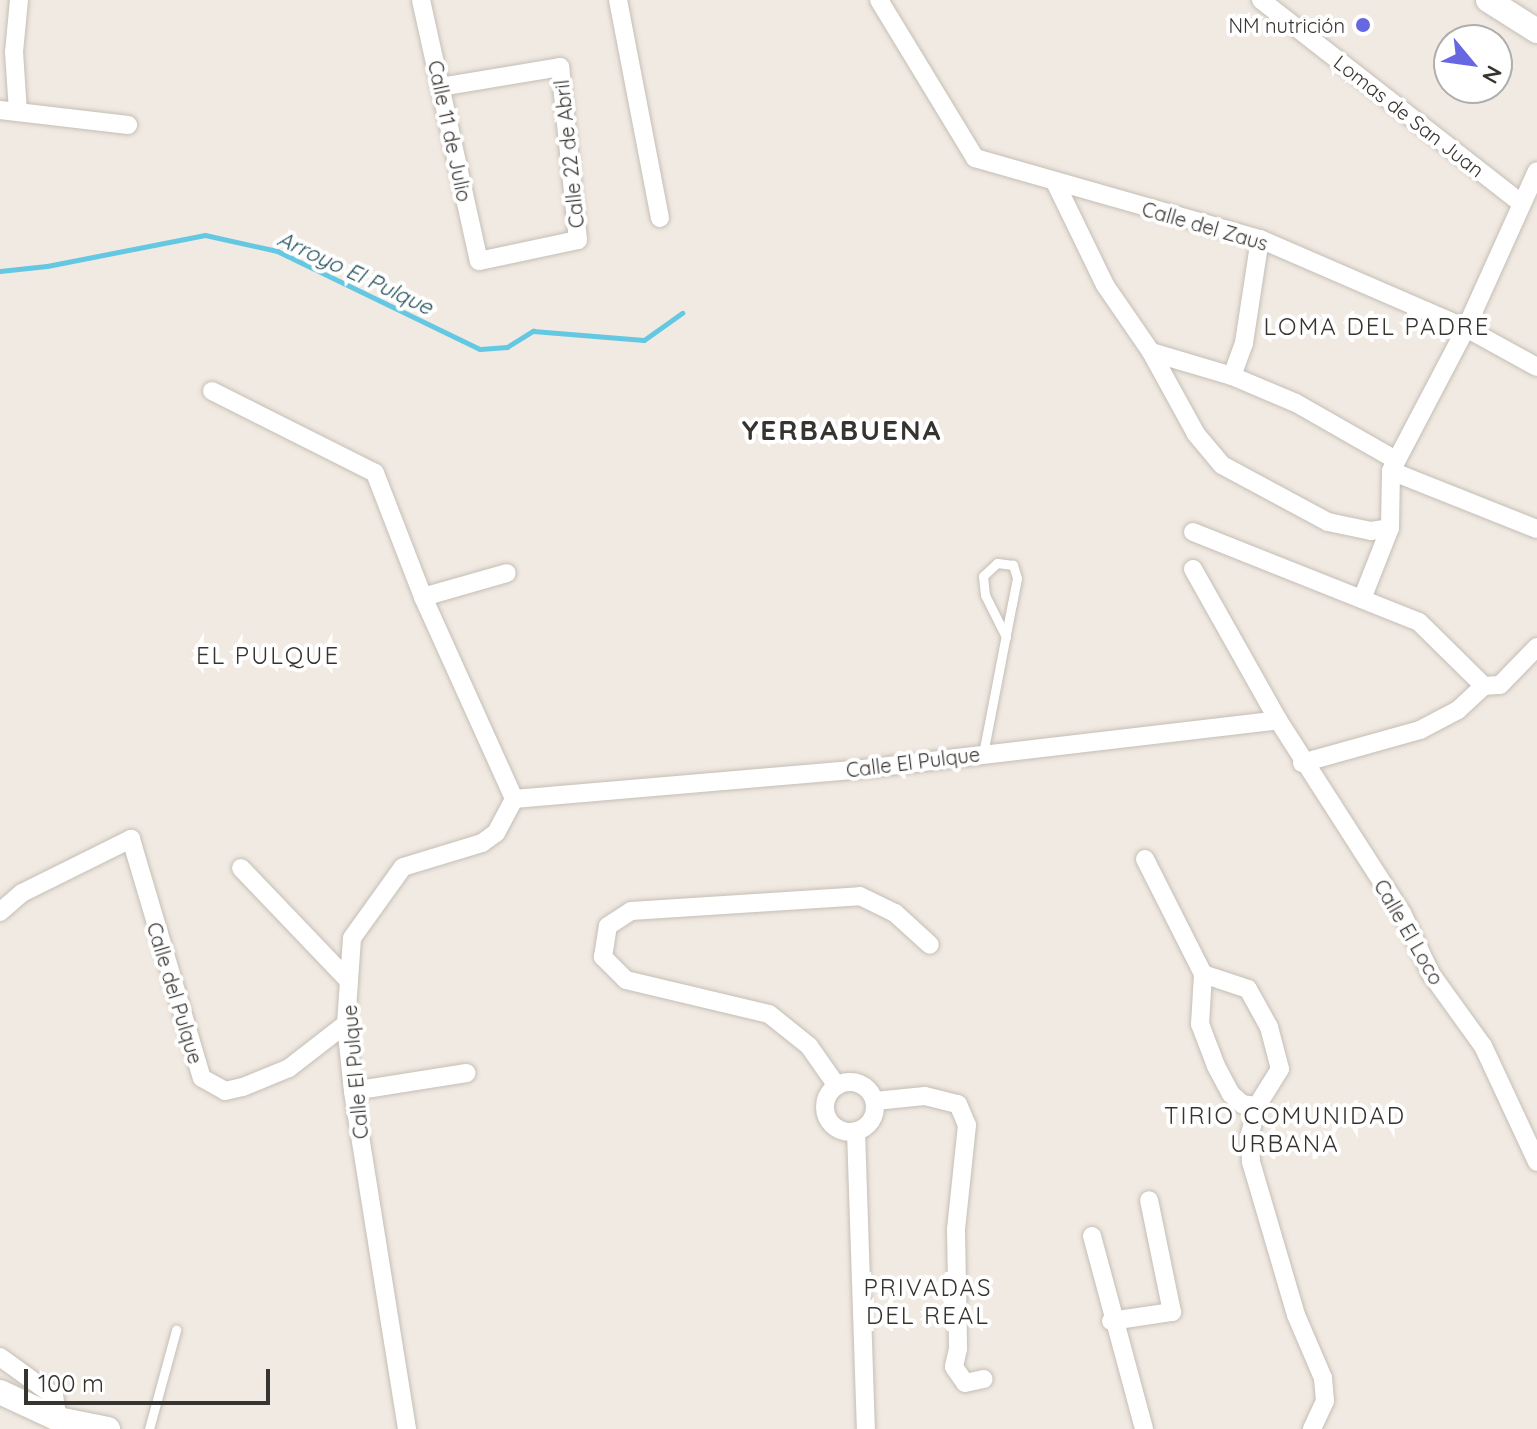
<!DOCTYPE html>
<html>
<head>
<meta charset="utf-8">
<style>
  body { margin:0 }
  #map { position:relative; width:1537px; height:1429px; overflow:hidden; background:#f1eae2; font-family:Quicksand,sans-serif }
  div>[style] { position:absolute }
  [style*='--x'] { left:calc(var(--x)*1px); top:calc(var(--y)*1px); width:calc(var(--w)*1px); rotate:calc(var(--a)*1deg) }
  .stream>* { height:5px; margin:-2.5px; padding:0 2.5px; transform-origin:2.5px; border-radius:2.5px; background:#64c8e2 }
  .roads { filter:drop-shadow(0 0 2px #c4beb6) drop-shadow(0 0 2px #c4beb6) }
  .lane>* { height:9px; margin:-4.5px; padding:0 4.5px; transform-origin:4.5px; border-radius:4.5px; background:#fff }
  .street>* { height:18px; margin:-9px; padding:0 9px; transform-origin:9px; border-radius:9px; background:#fff }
  .street>.ring { margin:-9px; padding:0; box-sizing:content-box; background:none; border:18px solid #fff; border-radius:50% }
  .secondary>* { height:24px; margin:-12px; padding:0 12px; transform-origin:12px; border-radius:12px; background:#fff }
  .dots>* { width:22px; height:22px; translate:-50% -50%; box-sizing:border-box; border:4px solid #fff; border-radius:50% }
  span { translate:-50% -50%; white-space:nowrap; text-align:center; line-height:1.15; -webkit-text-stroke:8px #fff; paint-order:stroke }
  .poi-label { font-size:20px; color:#363431 }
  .right { translate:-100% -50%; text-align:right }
  .street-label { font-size:20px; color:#363431 }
  .water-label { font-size:22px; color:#23505b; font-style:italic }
  .quarter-label { font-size:24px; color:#363431; letter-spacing:2px }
  .district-label { font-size:28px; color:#363431; font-weight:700; letter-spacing:2px }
  .north { position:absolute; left:1433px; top:24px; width:80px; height:80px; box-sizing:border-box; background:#fff; border:2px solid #afaead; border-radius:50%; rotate:119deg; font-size:22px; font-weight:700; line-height:32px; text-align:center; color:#363431 }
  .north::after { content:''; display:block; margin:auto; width:28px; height:36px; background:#6768e1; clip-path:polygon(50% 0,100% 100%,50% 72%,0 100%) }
  .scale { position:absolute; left:24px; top:1369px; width:246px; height:36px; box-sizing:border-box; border:4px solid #363431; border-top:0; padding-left:10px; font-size:24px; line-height:28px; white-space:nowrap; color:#363431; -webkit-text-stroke:6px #fff; paint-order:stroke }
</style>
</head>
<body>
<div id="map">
  <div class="stream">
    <div style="--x:0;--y:271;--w:47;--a:-6.1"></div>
    <div style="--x:47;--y:266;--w:161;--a:-11.1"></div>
    <div style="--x:205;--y:235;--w:74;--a:12.5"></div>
    <div style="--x:277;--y:251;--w:225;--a:25.8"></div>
    <div style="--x:480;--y:349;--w:27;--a:-4"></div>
    <div style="--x:507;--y:347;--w:31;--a:-32"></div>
    <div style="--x:533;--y:331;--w:111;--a:4.6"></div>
    <div style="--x:644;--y:340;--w:47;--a:-35.4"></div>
  </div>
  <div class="roads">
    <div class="lane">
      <div style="--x:983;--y:754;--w:153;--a:-79.1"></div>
      <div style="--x:1012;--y:604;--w:26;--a:-79"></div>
      <div style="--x:1017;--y:578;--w:14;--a:-107"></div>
      <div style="--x:1013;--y:565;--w:16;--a:-173"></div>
      <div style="--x:997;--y:563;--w:19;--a:137"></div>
      <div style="--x:983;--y:576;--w:19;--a:84"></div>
      <div style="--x:985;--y:595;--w:47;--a:63.4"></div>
      <div style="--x:149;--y:1429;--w:103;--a:-74.7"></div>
    </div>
    <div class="street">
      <div style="--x:421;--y:0;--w:267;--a:77.5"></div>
      <div style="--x:479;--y:261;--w:101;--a:-12"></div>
      <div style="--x:578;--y:240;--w:174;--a:-95.9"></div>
      <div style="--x:560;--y:67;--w:121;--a:170.5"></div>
      <div style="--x:618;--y:0;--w:222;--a:79.1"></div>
      <div style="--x:879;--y:0;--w:185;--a:58.7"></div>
      <div style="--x:975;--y:158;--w:296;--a:15.9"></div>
      <div style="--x:1260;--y:239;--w:224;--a:23.4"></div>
      <div style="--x:1466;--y:328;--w:81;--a:28.8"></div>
      <div style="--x:1261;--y:0;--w:328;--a:38"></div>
      <div style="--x:0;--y:110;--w:129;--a:6.7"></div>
      <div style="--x:18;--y:112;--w:60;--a:-93.8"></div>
      <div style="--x:14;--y:52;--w:52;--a:-84.5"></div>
      <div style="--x:1056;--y:184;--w:112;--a:64.1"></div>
      <div style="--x:1105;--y:285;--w:81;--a:55.5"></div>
      <div style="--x:1151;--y:352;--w:94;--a:61.2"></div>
      <div style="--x:1196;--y:434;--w:40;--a:50"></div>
      <div style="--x:1222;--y:465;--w:120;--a:28.3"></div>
      <div style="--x:1328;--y:522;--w:44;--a:11.8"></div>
      <div style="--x:1371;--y:531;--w:19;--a:-9"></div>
      <div style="--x:1151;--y:352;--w:84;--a:16.5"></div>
      <div style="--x:1232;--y:376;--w:69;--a:22.9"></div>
      <div style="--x:1296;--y:403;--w:115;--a:29.7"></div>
      <div style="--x:1232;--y:376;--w:35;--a:-70"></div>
      <div style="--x:1244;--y:343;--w:105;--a:-81.3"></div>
      <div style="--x:212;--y:391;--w:182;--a:26.7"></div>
      <div style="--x:375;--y:473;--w:133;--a:68.8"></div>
      <div style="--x:423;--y:597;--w:222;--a:65.7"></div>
      <div style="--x:1391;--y:471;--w:157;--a:21.7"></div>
      <div style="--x:1193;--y:532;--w:243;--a:21.7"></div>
      <div style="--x:1419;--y:622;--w:91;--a:44.6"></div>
      <div style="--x:1193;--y:569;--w:173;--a:60.6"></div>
      <div style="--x:423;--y:597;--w:87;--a:-15.9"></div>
      <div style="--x:1362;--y:599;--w:76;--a:-68.5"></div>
      <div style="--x:1390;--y:528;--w:57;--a:-89"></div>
      <div style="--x:1391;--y:471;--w:161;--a:-62.3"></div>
      <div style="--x:1466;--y:328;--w:172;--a:-65.7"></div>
      <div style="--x:1302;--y:763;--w:123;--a:-15.6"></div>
      <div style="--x:1420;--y:730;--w:43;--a:-27.8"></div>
      <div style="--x:1458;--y:710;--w:35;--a:-43"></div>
      <div style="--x:1484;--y:686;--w:16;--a:-4"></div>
      <div style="--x:1500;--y:685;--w:53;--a:-45.8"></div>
      <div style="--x:1145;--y:859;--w:129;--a:63.2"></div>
      <div style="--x:241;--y:868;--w:156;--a:46.3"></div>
      <div style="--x:0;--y:912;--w:29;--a:-41"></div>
      <div style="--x:22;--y:893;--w:122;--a:-26.4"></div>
      <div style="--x:131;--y:839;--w:249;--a:73.5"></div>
      <div style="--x:202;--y:1078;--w:26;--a:29"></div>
      <div style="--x:225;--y:1091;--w:18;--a:-13"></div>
      <div style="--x:243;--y:1087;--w:50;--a:-22.4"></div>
      <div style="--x:289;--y:1068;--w:72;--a:-37.7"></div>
      <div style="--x:1203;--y:974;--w:47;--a:18.4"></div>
      <div style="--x:1248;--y:989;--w:43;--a:61.1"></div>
      <div style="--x:1269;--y:1027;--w:43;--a:75.3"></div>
      <div style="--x:1280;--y:1069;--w:44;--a:121.9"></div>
      <div style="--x:1257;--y:1106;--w:29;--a:104"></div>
      <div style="--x:1250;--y:1134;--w:28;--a:88"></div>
      <div style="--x:1251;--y:1162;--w:159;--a:73.6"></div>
      <div style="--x:1296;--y:1315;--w:69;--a:66.8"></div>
      <div style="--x:1323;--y:1378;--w:23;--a:85"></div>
      <div style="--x:1325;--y:1401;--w:31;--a:115"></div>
      <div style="--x:1203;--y:974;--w:50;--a:93.4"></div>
      <div style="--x:1200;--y:1024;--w:45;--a:69.1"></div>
      <div style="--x:1216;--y:1066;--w:32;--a:62"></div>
      <div style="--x:1231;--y:1094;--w:15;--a:42"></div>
      <div style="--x:1242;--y:1104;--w:15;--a:8"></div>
      <div class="ring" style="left:825px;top:1082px;width:32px;height:32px"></div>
      <div style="--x:837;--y:1086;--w:49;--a:-125"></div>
      <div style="--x:809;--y:1046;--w:51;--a:-141.3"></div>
      <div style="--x:769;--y:1014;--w:147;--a:-166.6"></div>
      <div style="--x:626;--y:980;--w:33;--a:-135"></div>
      <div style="--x:603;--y:957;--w:31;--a:-81"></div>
      <div style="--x:608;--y:926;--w:27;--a:-33"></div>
      <div style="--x:631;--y:911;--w:229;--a:-3.7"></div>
      <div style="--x:860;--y:896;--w:39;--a:26"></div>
      <div style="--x:895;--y:913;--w:47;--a:42.4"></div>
      <div style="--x:353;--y:1091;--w:115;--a:-9"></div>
      <div style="--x:875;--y:1101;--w:50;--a:-5.7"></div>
      <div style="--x:925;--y:1096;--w:34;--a:14"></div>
      <div style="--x:958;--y:1104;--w:23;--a:67"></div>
      <div style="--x:967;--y:1125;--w:105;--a:96"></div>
      <div style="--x:956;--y:1229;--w:120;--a:89"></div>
      <div style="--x:958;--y:1349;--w:18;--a:103"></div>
      <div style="--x:954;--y:1367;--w:19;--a:55"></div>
      <div style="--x:965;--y:1383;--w:19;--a:-12"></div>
      <div style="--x:856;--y:1131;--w:298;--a:88.1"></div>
      <div style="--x:1092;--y:1236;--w:200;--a:74.9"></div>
      <div style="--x:1111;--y:1321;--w:62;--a:-8.4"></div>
      <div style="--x:1172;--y:1312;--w:114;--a:-101.6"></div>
      <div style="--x:0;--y:1357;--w:67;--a:35.8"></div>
      <div style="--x:54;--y:1396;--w:23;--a:80"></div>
      <div style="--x:407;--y:1429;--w:342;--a:-99.1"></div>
      <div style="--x:353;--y:1091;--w:67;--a:-96"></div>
      <div style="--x:346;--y:1024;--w:86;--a:-86"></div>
      <div style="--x:352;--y:938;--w:87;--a:-54.3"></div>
      <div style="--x:403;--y:867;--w:83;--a:-16.9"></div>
      <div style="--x:482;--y:843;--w:17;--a:-36"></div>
      <div style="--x:496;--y:833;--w:38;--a:-62"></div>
      <div style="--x:514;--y:799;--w:342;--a:-4.9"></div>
      <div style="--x:855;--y:770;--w:426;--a:-6.7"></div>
      <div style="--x:1278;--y:720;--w:229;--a:57.3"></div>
      <div style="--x:1402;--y:913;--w:68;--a:64.6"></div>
      <div style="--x:1431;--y:974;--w:89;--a:54.2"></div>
      <div style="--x:1483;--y:1046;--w:128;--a:65"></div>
    </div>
    <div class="secondary">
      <div style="--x:1488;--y:0;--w:58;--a:32.3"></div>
      <div style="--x:0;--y:1392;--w:64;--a:25"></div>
      <div style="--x:58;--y:1419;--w:51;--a:11.3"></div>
    </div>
  </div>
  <div class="dots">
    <div style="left:1363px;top:25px;background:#6768e1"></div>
  </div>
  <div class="poi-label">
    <span class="right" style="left:1345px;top:25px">NM nutrición</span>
  </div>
  <div class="street-label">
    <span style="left:1409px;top:116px;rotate:38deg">Lomas de San Juan</span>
    <span style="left:450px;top:131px;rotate:78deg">Calle 11 de Julio</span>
    <span style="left:569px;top:154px;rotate:-96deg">Calle 22 de Abril</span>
    <span style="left:1205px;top:226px;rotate:16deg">Calle del Zaus</span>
    <span style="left:913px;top:762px;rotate:-7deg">Calle El Pulque</span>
    <span style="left:1409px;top:932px;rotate:60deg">Calle El Loco</span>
    <span style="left:175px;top:993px;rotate:73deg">Calle del Pulque</span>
    <span style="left:355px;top:1072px;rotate:-95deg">Calle El Pulque</span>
  </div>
  <div class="water-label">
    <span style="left:355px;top:273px;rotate:25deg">Arroyo El Pulque</span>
  </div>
  <div class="quarter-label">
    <span style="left:1377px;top:327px">LOMA DEL PADRE</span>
    <span style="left:268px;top:656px">EL PULQUE</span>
    <span style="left:1285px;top:1130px">TIRIO COMUNIDAD<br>URBANA</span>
    <span style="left:928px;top:1302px">PRIVADAS<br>DEL REAL</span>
  </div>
  <div class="district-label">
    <span style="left:842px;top:430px">YERBABUENA</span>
  </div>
  <div class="north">N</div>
  <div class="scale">100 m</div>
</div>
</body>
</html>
